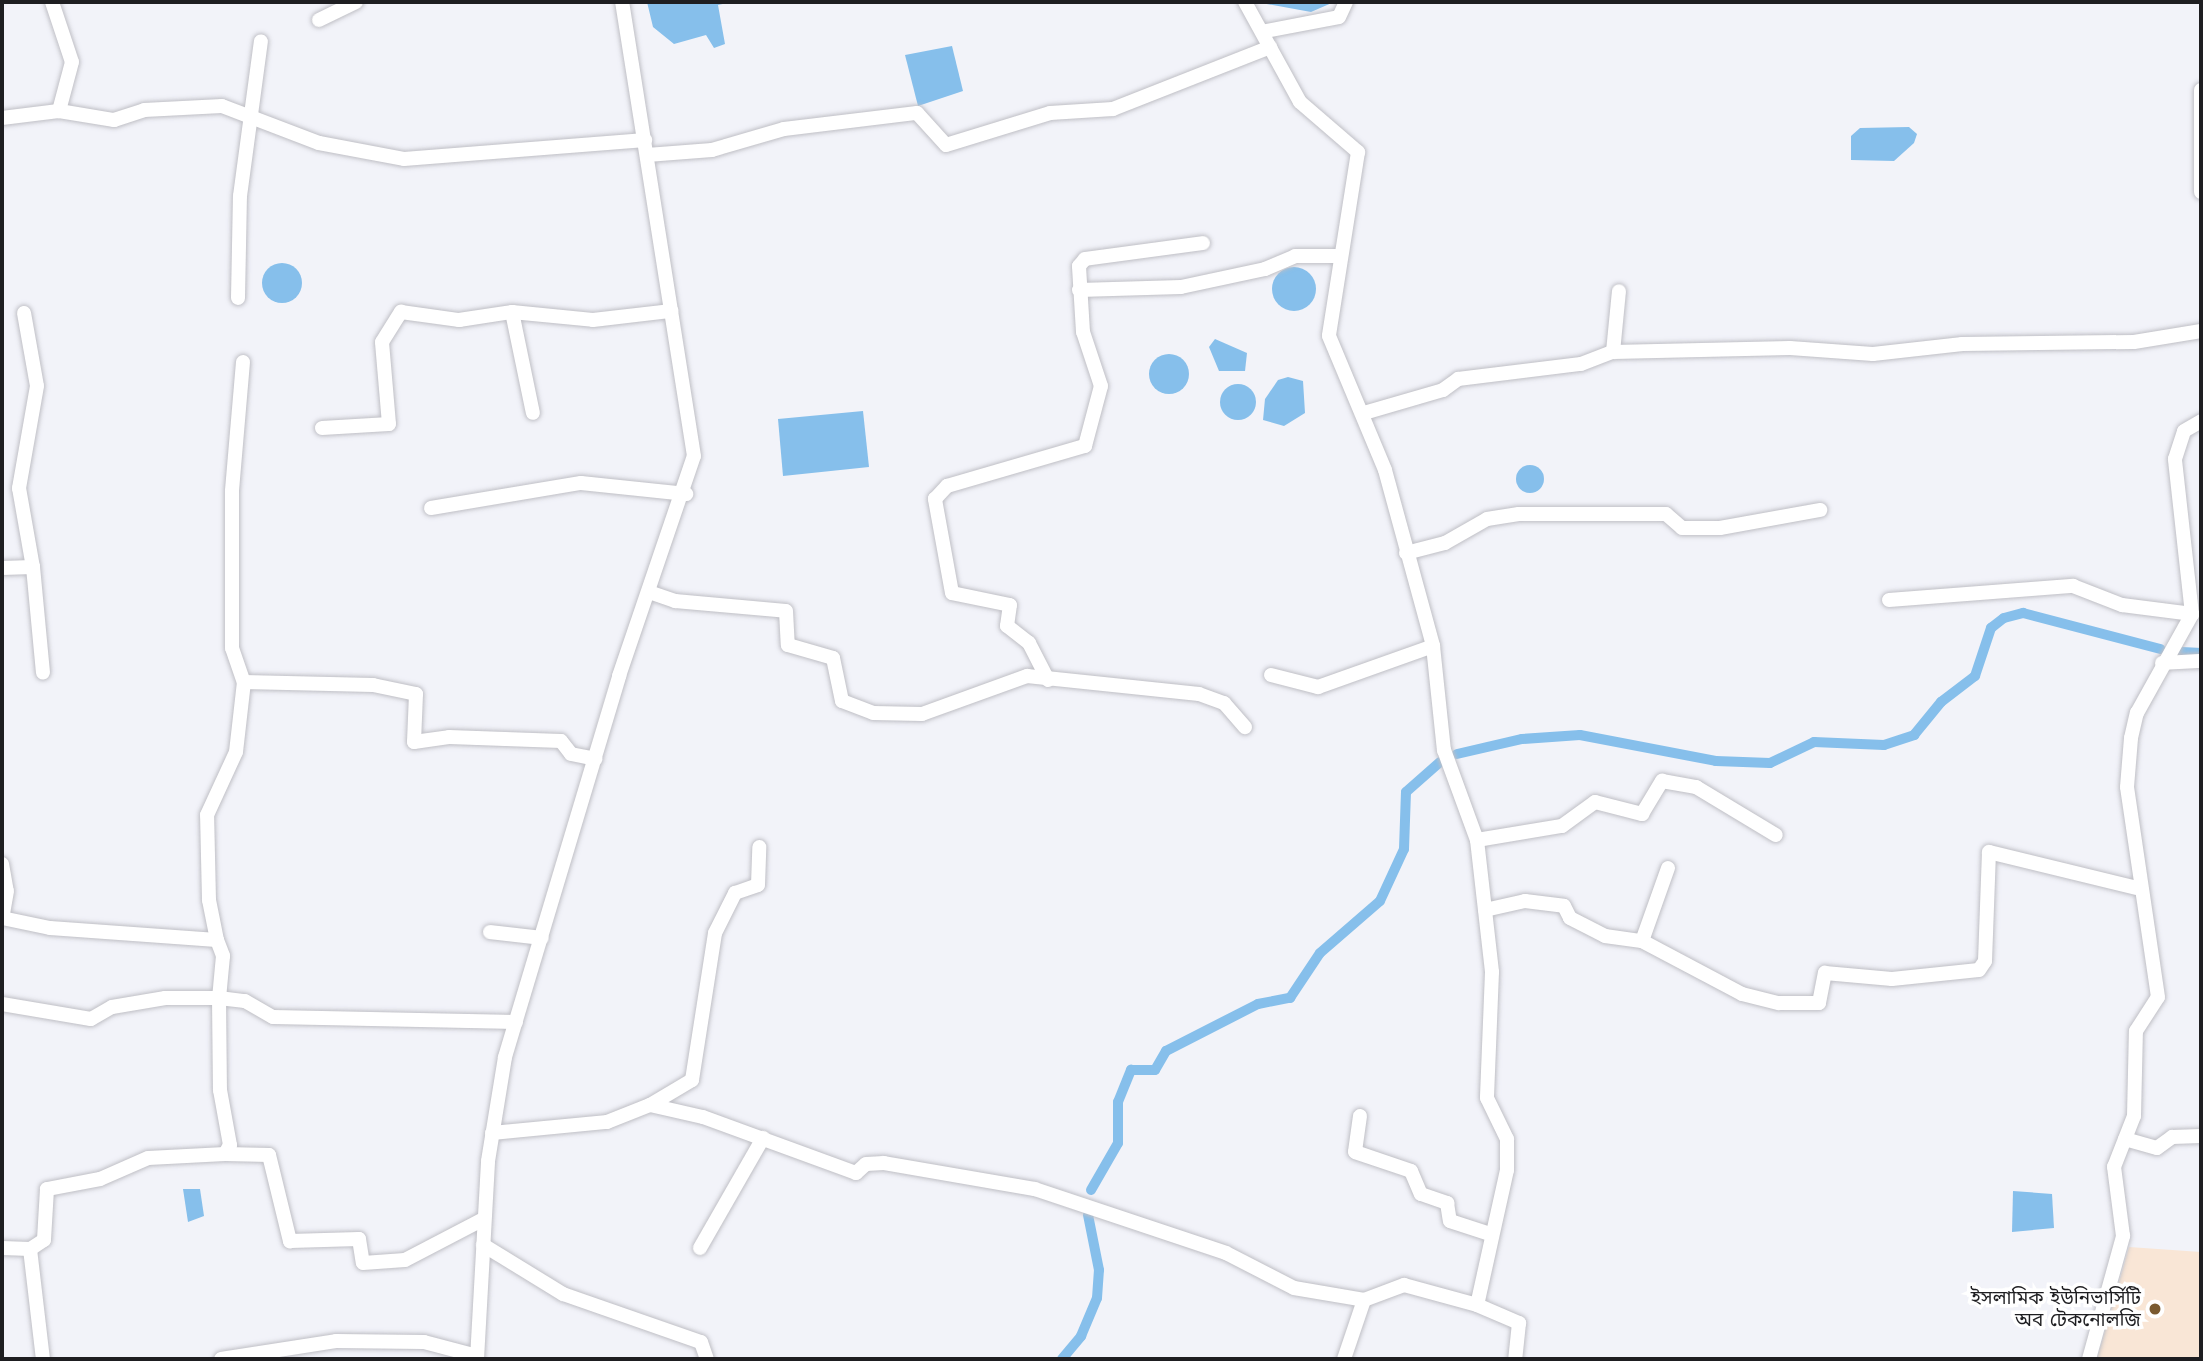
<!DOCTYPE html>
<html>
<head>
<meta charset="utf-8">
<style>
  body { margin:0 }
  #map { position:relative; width:2203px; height:1361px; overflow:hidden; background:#f2f3f9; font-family:"Work Sans","Noto Sans Bengali",sans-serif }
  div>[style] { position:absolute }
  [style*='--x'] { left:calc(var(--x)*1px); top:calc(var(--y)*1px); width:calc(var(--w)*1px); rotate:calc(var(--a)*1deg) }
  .education>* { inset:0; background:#f9e6d6 }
  .water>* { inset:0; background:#86bfeb }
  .round { border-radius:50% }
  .canal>* { height:10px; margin:-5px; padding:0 5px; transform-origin:5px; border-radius:5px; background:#86bfeb }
  .roads { filter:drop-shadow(0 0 2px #bfbfc5) drop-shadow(0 0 2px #bfbfc5) }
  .minor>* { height:14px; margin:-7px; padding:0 7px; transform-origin:7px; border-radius:7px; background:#fff }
  .dots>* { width:19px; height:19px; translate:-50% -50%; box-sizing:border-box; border:4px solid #fff; border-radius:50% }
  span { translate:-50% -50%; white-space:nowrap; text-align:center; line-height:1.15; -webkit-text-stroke:7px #fff; paint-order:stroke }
  .poi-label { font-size:19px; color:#1e1e21 }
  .right { translate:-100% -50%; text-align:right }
  .frame { position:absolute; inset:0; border:4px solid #1e1e21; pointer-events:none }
</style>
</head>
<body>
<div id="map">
  <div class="education">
    <div style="clip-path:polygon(2129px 1247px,2201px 1252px,2201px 1359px,2097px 1359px)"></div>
  </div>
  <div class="water">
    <div style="clip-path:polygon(647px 2px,732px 2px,718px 5px,725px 44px,714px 48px,706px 35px,674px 44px,653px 27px)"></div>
    <div style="clip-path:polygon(1256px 2px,1334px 2px,1311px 12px)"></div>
    <div style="clip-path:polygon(952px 46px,963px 91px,918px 106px,905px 55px)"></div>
    <div style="clip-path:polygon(1909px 127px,1917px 134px,1914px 143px,1894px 161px,1851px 160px,1851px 136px,1860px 128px)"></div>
    <div class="round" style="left:262px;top:263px;width:40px;height:40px"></div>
    <div class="round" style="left:1272px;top:267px;width:44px;height:44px"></div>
    <div style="clip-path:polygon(1215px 339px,1247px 353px,1245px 371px,1219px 371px,1209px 347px)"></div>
    <div class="round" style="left:1149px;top:354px;width:40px;height:40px"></div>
    <div style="clip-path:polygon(1288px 377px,1303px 381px,1305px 413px,1284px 426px,1263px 420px,1265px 399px,1278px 380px)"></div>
    <div class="round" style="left:1220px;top:384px;width:36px;height:36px"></div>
    <div style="clip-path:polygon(863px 411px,869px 467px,783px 476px,778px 419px)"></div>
    <div class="round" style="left:1516px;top:465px;width:28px;height:28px"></div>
    <div style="clip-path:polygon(183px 1189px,200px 1189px,204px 1216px,188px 1222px)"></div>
    <div style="clip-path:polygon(2013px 1191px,2052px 1194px,2054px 1228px,2012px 1232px)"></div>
  </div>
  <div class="canal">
    <div style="--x:2182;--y:652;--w:19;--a:3"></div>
    <div style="--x:1457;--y:754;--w:67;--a:-13"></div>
    <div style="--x:1522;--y:739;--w:58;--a:-3.9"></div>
    <div style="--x:1580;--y:735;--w:138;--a:10.8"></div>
    <div style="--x:1716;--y:761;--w:54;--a:2.1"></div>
    <div style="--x:1770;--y:763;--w:49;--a:-25.5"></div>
    <div style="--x:1814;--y:742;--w:70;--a:2.5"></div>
    <div style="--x:1884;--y:745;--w:32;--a:-18"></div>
    <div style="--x:1914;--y:735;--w:43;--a:-50.7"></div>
    <div style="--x:1941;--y:702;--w:43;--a:-37.4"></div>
    <div style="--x:1975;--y:676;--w:51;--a:-71.6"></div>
    <div style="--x:1991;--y:628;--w:16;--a:-38"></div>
    <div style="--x:2004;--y:618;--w:20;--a:-15"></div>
    <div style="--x:2023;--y:613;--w:142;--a:14.7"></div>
    <div style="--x:1091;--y:1190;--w:54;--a:-60.1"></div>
    <div style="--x:1118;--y:1143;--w:41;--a:-90"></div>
    <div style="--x:1118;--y:1102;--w:35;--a:-68"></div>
    <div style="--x:1131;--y:1070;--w:24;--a:0"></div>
    <div style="--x:1155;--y:1070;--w:22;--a:-60"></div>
    <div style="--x:1166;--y:1051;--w:103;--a:-27.1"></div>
    <div style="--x:1258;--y:1004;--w:33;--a:-11"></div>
    <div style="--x:1290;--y:998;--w:54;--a:-56.3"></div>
    <div style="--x:1320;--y:953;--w:79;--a:-40.9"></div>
    <div style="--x:1380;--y:901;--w:57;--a:-65.2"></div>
    <div style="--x:1404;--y:849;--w:57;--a:-88"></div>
    <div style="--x:1406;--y:792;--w:45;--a:-41.4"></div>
    <div style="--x:1062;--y:1359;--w:30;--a:-50"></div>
    <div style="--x:1081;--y:1336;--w:41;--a:-67.2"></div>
    <div style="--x:1097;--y:1298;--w:28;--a:-86"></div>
    <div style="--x:1099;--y:1270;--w:56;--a:-101.3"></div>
  </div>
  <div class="roads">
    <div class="minor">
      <div style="--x:52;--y:2;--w:63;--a:71.6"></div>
      <div style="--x:72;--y:62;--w:51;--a:104.9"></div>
      <div style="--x:1245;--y:2;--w:114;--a:61.2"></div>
      <div style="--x:1300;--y:102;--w:77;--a:40.8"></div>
      <div style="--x:1358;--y:152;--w:186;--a:99"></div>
      <div style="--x:1329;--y:336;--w:145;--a:67.3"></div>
      <div style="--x:1385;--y:470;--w:182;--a:74.7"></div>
      <div style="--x:1433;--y:646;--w:105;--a:84"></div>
      <div style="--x:1444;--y:750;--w:96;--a:69.9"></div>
      <div style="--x:1477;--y:840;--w:133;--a:83.5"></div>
      <div style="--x:1492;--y:972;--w:126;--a:92.3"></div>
      <div style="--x:1487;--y:1098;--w:46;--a:64"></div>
      <div style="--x:1507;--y:1139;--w:31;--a:90"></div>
      <div style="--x:1507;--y:1170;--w:138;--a:102.5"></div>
      <div style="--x:1477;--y:1305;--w:46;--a:23.2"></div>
      <div style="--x:1519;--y:1323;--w:36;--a:96"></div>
      <div style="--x:319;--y:20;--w:41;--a:-25.9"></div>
      <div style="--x:1266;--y:31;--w:74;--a:-10.9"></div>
      <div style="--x:1339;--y:17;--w:17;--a:-65"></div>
      <div style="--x:2201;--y:90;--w:102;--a:90"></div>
      <div style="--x:2;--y:118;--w:57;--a:-7"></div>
      <div style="--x:59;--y:111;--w:56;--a:9.3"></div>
      <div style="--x:114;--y:120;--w:32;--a:-18"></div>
      <div style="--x:144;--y:110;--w:78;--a:-2.9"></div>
      <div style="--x:222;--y:106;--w:104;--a:20.9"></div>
      <div style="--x:319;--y:143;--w:86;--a:10.7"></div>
      <div style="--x:404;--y:159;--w:242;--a:-4.5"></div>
      <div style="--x:647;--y:155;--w:65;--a:-4.4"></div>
      <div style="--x:712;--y:150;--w:75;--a:-16.3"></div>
      <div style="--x:784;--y:129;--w:134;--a:-6.9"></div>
      <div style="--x:917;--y:113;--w:43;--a:47.8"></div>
      <div style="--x:946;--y:145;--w:109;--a:-17.1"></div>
      <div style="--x:1050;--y:113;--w:63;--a:-3.6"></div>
      <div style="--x:1113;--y:109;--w:169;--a:-21.5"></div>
      <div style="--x:1079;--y:290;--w:102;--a:-1.7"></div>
      <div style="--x:1181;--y:287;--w:86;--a:-12.1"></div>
      <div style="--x:1265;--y:269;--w:33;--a:-23"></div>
      <div style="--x:1295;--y:256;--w:44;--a:0"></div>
      <div style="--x:238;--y:298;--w:102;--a:-88.9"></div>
      <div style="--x:240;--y:196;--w:156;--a:-82.3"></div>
      <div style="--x:512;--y:312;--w:81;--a:5.6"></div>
      <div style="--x:593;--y:320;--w:79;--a:-6.6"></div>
      <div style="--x:24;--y:313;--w:74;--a:79.9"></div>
      <div style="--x:37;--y:386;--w:104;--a:100"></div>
      <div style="--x:19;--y:488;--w:80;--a:80"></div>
      <div style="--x:1613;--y:352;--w:177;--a:-1.3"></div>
      <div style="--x:1790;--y:348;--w:83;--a:4.1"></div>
      <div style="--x:1873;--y:354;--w:90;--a:-6.4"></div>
      <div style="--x:1962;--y:344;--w:172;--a:-0.7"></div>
      <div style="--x:2134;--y:342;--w:68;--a:-9.3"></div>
      <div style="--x:243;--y:362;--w:129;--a:94.9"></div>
      <div style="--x:232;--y:491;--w:157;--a:90"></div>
      <div style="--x:232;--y:648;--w:36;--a:71"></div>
      <div style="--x:1364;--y:413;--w:82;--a:-16.2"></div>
      <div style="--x:1443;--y:390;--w:19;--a:-36"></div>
      <div style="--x:1458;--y:379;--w:124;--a:-7"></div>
      <div style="--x:1581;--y:364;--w:34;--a:-21"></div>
      <div style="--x:1613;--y:352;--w:61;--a:-84.4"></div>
      <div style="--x:322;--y:428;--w:67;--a:-3.4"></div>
      <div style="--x:389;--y:424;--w:82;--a:-94.9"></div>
      <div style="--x:382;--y:342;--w:36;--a:-58"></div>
      <div style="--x:401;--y:312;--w:59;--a:7.9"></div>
      <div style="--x:459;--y:320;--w:54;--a:-8.6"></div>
      <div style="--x:512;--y:312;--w:103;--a:78.3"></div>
      <div style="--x:431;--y:508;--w:152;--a:-9.5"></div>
      <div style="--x:581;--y:483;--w:106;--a:6"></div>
      <div style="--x:1406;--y:553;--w:40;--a:-14.4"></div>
      <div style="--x:1445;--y:543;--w:48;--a:-29.7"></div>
      <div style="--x:1487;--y:519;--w:32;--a:-9"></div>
      <div style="--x:1519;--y:514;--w:147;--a:0"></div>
      <div style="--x:1666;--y:514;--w:21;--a:41"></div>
      <div style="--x:1682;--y:528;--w:38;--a:0"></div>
      <div style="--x:1720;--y:528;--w:102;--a:-10.2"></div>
      <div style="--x:2;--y:568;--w:31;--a:-2"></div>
      <div style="--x:33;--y:567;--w:106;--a:84.6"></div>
      <div style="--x:649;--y:592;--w:28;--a:19"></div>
      <div style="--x:675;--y:601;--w:111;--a:5.1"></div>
      <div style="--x:786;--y:611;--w:34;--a:87"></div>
      <div style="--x:788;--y:645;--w:47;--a:16.1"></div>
      <div style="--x:833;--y:658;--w:44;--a:78.2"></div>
      <div style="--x:842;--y:701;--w:33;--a:21"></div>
      <div style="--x:873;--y:713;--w:49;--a:1.2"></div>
      <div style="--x:922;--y:714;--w:112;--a:-19.9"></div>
      <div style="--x:1027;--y:676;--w:173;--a:6"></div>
      <div style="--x:1199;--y:694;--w:27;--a:20"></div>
      <div style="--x:1224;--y:703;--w:32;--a:49"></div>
      <div style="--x:1889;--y:600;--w:185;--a:-4.4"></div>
      <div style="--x:2073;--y:586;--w:53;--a:21.2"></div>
      <div style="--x:2122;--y:605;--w:71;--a:7.3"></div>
      <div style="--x:2162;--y:663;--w:39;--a:-3"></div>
      <div style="--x:1271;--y:675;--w:49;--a:14.3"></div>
      <div style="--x:1318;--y:687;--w:122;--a:-19.6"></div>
      <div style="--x:1048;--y:680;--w:42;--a:-117.2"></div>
      <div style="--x:1029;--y:643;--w:28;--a:-142"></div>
      <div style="--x:1007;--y:626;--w:21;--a:-82"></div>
      <div style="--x:1010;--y:605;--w:59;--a:-168.3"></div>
      <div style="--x:952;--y:593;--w:96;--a:-100.3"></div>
      <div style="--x:935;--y:499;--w:18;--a:-47"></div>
      <div style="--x:947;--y:486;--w:144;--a:-16.2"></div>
      <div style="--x:1085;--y:446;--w:62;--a:-75.1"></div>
      <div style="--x:1101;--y:386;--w:57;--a:-108.4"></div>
      <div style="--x:1083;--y:332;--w:66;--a:-93.5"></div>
      <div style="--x:1079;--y:266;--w:9;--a:-49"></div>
      <div style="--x:1085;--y:259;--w:119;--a:-7.7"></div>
      <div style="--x:1477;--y:840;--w:86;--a:-9.4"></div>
      <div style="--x:1562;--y:826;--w:41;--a:-36"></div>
      <div style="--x:1595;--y:802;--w:49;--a:14.3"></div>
      <div style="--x:1642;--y:814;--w:39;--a:-59"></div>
      <div style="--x:1662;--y:781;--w:35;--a:10"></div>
      <div style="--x:1696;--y:787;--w:93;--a:31"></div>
      <div style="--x:2;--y:864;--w:27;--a:80"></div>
      <div style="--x:7;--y:891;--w:27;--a:100"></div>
      <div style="--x:1668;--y:868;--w:77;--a:109.6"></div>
      <div style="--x:1642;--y:941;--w:113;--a:27.9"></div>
      <div style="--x:1742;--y:994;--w:38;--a:14"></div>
      <div style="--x:1779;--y:1003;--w:40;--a:0"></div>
      <div style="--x:1819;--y:1003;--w:31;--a:-79"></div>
      <div style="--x:1825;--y:973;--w:67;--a:5.1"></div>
      <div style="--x:1892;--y:979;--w:87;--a:-5.9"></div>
      <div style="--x:1979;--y:970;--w:11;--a:-56"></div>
      <div style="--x:1985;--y:961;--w:109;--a:-87.9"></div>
      <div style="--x:1989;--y:852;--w:152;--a:13.7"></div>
      <div style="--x:1485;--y:910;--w:41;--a:-12.7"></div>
      <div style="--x:1525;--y:901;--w:39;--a:7"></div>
      <div style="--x:1564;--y:906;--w:13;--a:63"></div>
      <div style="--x:1570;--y:918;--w:39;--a:27"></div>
      <div style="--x:1605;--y:936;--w:37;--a:8"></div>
      <div style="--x:2;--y:918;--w:49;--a:11.8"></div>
      <div style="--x:50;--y:928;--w:167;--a:4.1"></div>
      <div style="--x:217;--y:940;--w:41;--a:-101.3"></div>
      <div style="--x:209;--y:900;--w:85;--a:-91.3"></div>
      <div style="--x:207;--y:815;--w:69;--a:-65.3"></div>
      <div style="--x:236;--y:752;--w:70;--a:-83.5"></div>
      <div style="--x:244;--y:682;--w:129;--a:1.3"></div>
      <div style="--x:373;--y:685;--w:44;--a:11.8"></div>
      <div style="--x:416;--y:694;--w:48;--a:92.4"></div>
      <div style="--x:414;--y:742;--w:35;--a:-8"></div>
      <div style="--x:449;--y:737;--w:112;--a:2"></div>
      <div style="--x:561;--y:741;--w:16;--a:52"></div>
      <div style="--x:571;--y:754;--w:25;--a:11"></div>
      <div style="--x:490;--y:932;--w:52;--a:6.6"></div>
      <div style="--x:217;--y:940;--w:17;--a:69"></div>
      <div style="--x:223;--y:956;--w:42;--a:95.4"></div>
      <div style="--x:219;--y:998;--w:26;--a:7"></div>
      <div style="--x:245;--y:1001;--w:32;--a:30"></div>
      <div style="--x:273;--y:1017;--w:243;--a:1.2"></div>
      <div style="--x:2;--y:1004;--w:90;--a:9.6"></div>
      <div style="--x:91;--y:1019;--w:24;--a:-30"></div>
      <div style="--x:112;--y:1007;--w:54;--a:-9.6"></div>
      <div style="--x:165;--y:998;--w:54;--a:0"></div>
      <div style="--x:219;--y:998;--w:92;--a:89.4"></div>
      <div style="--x:220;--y:1090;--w:56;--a:79.7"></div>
      <div style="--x:230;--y:1145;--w:10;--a:119"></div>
      <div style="--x:225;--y:1154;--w:77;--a:177"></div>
      <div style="--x:148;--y:1158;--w:52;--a:156.4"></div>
      <div style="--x:100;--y:1179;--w:54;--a:169.3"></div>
      <div style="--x:47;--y:1189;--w:51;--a:93.4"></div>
      <div style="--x:44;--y:1240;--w:17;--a:147"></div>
      <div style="--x:30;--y:1249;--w:111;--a:83.3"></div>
      <div style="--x:650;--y:1105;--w:49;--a:-30.8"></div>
      <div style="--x:692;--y:1080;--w:149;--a:-81.1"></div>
      <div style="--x:715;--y:933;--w:45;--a:-63.4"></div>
      <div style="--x:735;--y:893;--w:24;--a:-19"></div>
      <div style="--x:758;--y:885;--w:38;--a:-88"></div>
      <div style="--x:1360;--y:1116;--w:36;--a:98"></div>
      <div style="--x:1355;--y:1152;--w:59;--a:18.7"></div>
      <div style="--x:1411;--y:1171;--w:25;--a:67"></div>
      <div style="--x:1421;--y:1194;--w:28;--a:19"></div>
      <div style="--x:1447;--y:1203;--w:18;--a:81"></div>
      <div style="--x:1450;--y:1221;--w:42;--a:18"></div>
      <div style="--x:492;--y:1133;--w:116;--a:-5.5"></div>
      <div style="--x:607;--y:1122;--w:46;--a:-21.6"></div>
      <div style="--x:650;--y:1105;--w:54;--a:12.8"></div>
      <div style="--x:703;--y:1117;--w:163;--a:20.1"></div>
      <div style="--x:856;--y:1173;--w:13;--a:-42"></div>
      <div style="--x:866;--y:1164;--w:18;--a:-3"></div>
      <div style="--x:884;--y:1163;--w:153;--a:9.8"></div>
      <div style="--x:1035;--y:1189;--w:201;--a:18.5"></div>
      <div style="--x:1226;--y:1253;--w:76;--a:27.2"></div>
      <div style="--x:1294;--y:1288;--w:71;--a:9.7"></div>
      <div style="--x:1364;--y:1300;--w:43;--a:-20.6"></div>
      <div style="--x:1404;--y:1285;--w:76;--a:15.3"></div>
      <div style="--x:2125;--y:1139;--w:33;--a:16"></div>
      <div style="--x:2157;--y:1148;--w:19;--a:-36"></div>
      <div style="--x:2172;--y:1137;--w:29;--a:-2"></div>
      <div style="--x:225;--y:1154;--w:44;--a:1.3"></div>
      <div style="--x:269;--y:1155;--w:89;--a:76.3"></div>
      <div style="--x:290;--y:1241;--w:69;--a:-1.7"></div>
      <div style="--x:359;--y:1239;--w:24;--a:81"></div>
      <div style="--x:363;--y:1263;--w:42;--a:-4.1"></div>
      <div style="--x:405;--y:1260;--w:87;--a:-27.5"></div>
      <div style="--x:483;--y:1245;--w:94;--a:31.5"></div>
      <div style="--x:563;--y:1294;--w:146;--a:19.2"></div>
      <div style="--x:701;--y:1342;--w:18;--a:71"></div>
      <div style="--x:2;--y:1248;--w:28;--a:2"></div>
      <div style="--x:700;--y:1248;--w:127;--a:-60.2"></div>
      <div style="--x:221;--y:1359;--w:116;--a:-8.9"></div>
      <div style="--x:336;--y:1341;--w:88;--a:0.7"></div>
      <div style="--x:424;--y:1342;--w:55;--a:14.8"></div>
      <div style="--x:477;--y:1359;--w:198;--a:-86.8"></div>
      <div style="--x:488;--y:1161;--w:105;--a:-80.7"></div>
      <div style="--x:505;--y:1057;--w:398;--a:-73.3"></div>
      <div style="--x:619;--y:676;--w:232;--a:-71.2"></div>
      <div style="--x:694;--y:456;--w:460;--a:-99"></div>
      <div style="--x:1344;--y:1359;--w:62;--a:-71.3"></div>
      <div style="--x:2089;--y:1359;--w:128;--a:-74.5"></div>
      <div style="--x:2123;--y:1236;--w:70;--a:-97.4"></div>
      <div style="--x:2114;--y:1167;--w:55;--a:-68.6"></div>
      <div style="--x:2134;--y:1116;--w:85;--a:-88.7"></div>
      <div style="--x:2136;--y:1031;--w:40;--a:-57.1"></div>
      <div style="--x:2158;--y:997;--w:212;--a:-98.4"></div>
      <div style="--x:2127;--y:787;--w:49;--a:-85.3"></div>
      <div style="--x:2131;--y:738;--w:26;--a:-77"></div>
      <div style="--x:2137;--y:713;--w:113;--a:-60.9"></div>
      <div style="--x:2192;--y:614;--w:156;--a:-96.3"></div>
      <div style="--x:2175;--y:459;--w:29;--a:-72"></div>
      <div style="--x:2184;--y:431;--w:20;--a:-30"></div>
    </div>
  </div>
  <div class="dots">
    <div style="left:2155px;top:1309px;background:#7a5a30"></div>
  </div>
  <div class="poi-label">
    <span class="right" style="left:2141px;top:1309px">ইসলামিক ইউনিভার্সিটি<br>অব টেকনোলজি</span>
  </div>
  <div class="frame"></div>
</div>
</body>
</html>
